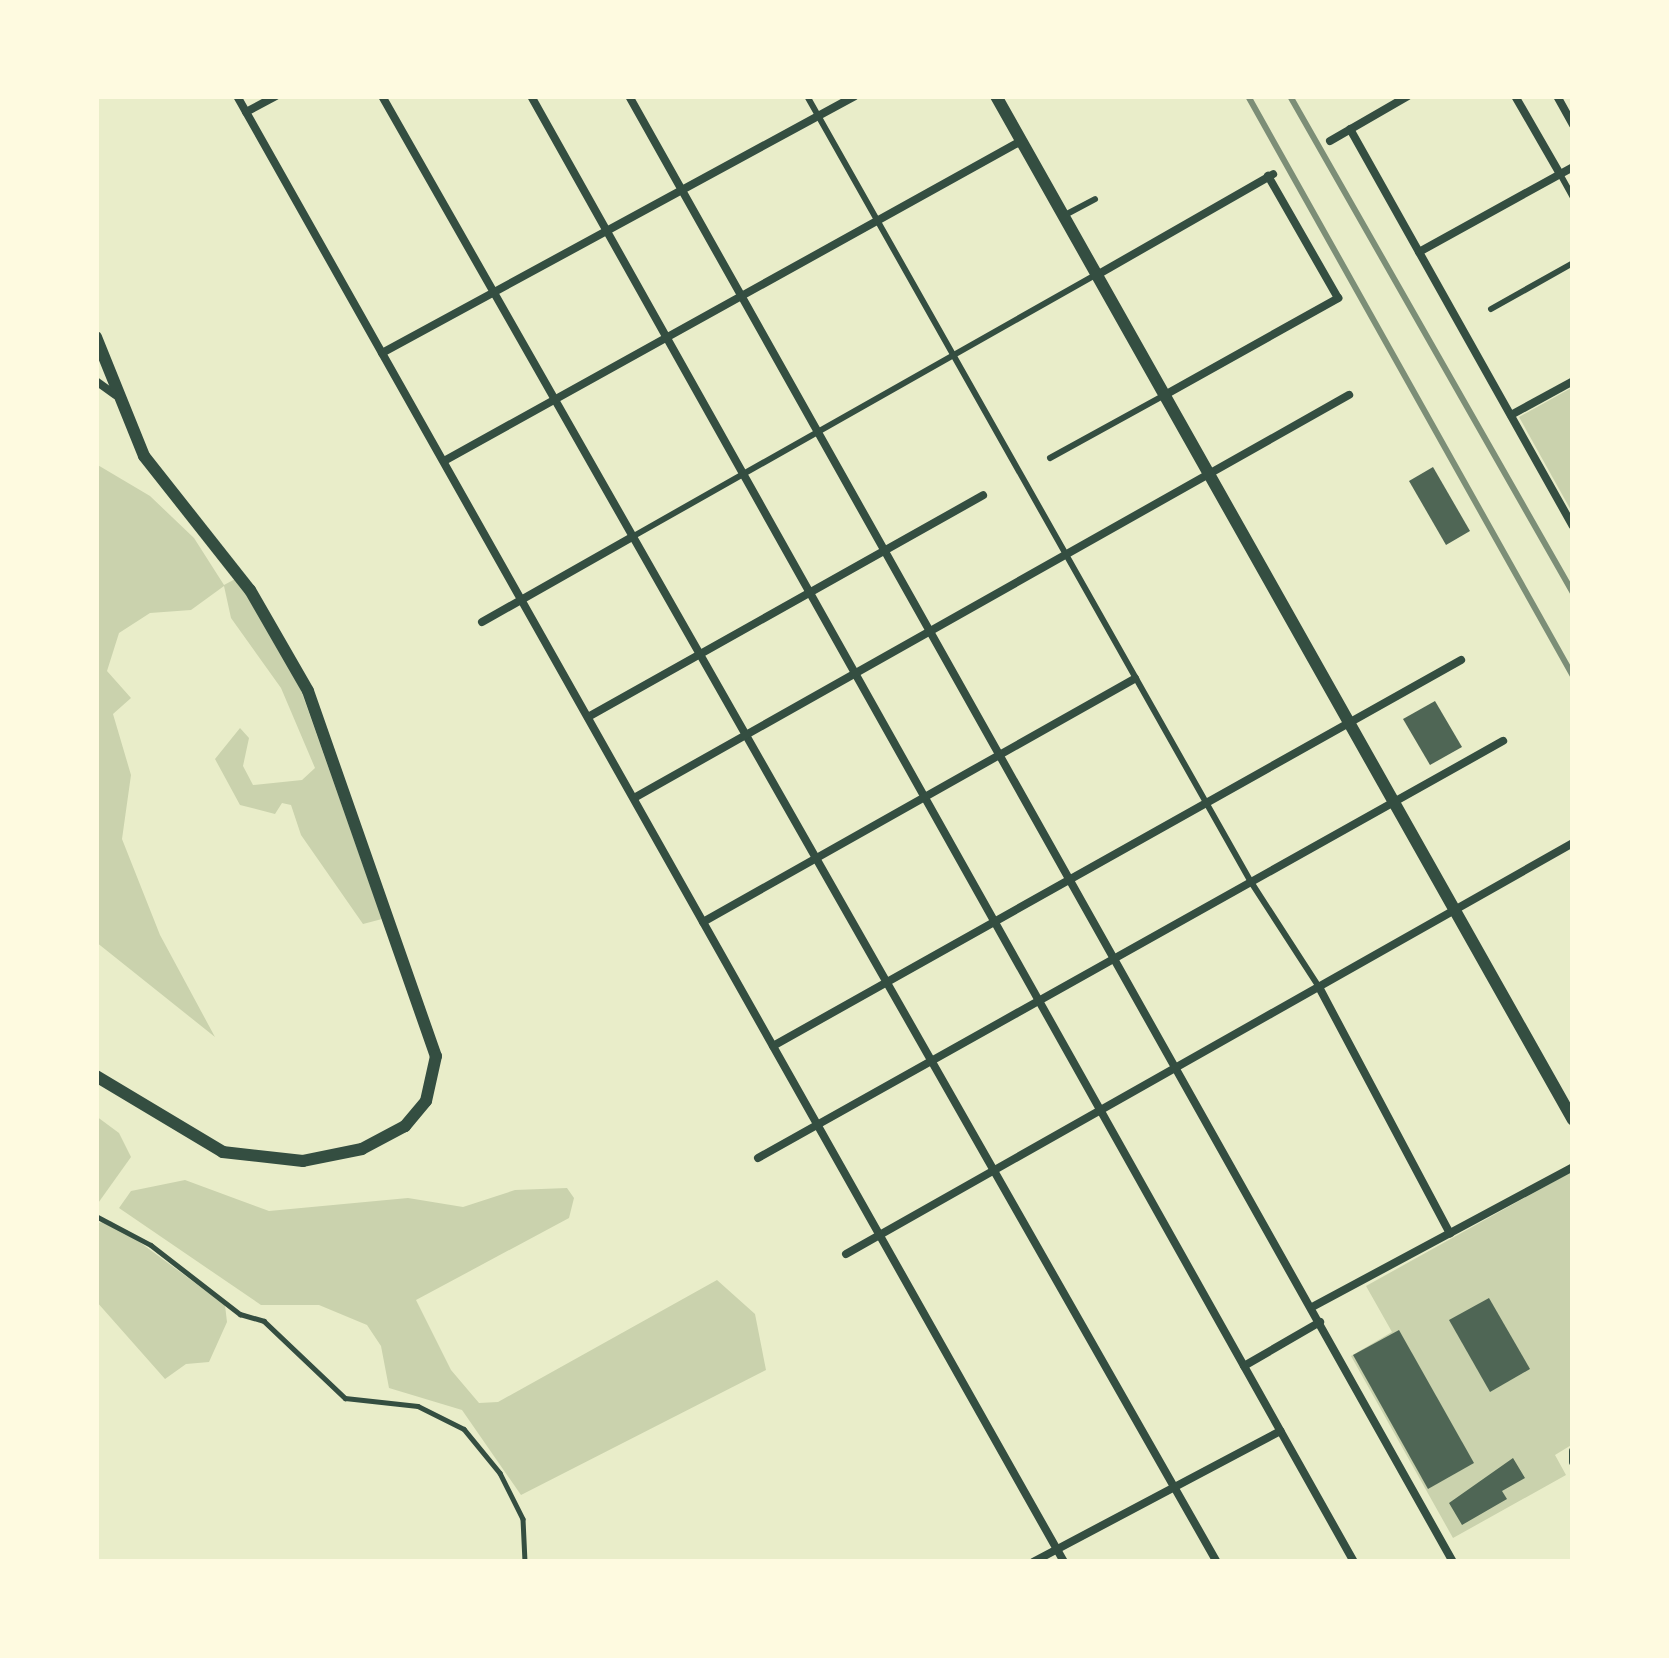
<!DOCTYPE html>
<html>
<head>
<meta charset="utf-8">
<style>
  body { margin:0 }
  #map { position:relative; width:1669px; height:1658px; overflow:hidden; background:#e9edc9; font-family:Bitter,serif }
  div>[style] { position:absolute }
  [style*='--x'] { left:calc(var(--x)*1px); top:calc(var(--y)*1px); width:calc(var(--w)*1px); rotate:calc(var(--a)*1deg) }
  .green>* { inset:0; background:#cad2ad }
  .building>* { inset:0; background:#4f6655 }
  .service>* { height:4.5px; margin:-2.25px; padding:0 2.25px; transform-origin:2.25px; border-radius:2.25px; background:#344e41 }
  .pedestrian>* { height:6px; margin:-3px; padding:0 3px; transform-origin:3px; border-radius:3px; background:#344e41 }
  .minor>* { height:8px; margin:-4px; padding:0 4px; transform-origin:4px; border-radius:4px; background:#344e41 }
  .secondary>* { height:12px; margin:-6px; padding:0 6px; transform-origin:6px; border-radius:6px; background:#344e41 }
  .primary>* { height:12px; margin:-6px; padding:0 6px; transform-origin:6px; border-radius:6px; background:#344e41 }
  .rail>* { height:6px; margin:-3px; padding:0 3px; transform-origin:3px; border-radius:3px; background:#7c8e77 }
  span { translate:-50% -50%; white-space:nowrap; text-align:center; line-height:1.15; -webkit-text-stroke:9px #fefae0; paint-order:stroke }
  .frame { position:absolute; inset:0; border:99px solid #fefae0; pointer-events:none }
</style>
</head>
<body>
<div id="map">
  <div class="green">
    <div style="clip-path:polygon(1573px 387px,1573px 514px,1519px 417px)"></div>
    <div style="clip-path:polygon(96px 464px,150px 496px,194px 538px,224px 585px,237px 578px,291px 662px,382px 919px,363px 924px,301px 835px,291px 805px,282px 803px,275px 814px,240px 805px,215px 759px,240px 728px,249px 738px,243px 766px,253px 785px,302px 780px,315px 768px,281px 688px,231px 618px,224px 586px,191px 610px,150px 613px,119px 633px,107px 671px,131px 698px,113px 714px,131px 775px,122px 839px,160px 935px,215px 1037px,96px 942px)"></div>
    <div style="clip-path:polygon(96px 1116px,119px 1133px,131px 1157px,96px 1206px)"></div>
    <div style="clip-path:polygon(1573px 1171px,1573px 1444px,1555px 1455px,1566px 1475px,1453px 1538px,1351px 1356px,1392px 1332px,1366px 1286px)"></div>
    <div style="clip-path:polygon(185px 1180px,269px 1211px,408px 1198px,463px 1207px,515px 1190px,567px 1188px,574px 1198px,569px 1218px,416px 1300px,451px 1370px,479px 1403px,498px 1402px,717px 1280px,755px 1314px,766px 1370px,521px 1495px,462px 1410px,389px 1388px,381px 1346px,367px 1325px,319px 1305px,261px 1305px,119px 1208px,131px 1191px)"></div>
    <div style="clip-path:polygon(111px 1221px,225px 1305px,227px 1322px,209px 1362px,186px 1364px,165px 1379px,96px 1301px,96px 1223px)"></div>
  </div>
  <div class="building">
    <div style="clip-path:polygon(1433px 467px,1470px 531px,1446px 545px,1409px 481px)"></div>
    <div style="clip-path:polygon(1435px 701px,1462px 747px,1430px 765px,1403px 719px)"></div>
    <div style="clip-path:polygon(1489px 1298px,1530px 1369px,1490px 1392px,1449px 1320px)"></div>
    <div style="clip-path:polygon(1399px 1330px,1474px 1463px,1428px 1489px,1353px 1355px)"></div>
    <div style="clip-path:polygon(1513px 1458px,1525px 1478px,1502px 1491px,1507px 1499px,1462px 1525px,1449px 1503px)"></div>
  </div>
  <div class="service">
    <div style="--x:96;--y:1216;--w:62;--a:27.8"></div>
    <div style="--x:151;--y:1245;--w:113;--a:37.8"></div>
    <div style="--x:240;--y:1314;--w:25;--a:16"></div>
    <div style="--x:264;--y:1321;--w:112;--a:43.5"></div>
    <div style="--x:345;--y:1398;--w:73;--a:6.3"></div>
    <div style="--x:418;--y:1406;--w:51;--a:26.6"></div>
    <div style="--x:464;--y:1429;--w:57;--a:50.7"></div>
    <div style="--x:500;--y:1473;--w:51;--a:63.4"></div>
    <div style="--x:523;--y:1519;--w:43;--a:87.3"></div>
  </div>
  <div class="pedestrian">
    <div style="--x:807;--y:96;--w:903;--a:60.54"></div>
    <div style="--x:1251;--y:882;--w:125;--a:57.1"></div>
    <div style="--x:1560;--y:174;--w:26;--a:61"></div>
    <div style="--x:1065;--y:215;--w:34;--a:-28"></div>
    <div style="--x:1491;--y:309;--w:94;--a:-29.3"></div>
    <div style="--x:1050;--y:458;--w:129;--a:-28.8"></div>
    <div style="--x:632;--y:537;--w:532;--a:-29.5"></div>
  </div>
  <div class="minor">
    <div style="--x:237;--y:96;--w:1683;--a:60.57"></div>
    <div style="--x:382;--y:96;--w:1687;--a:60.34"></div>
    <div style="--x:531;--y:96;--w:1681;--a:60.69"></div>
    <div style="--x:629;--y:96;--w:1682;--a:60.66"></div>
    <div style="--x:1515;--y:96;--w:90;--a:60"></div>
    <div style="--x:1557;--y:96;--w:33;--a:61"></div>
    <div style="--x:246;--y:112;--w:34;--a:-28"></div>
    <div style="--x:1350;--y:129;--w:455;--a:60.7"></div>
    <div style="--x:1330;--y:141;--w:90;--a:-30"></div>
    <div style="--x:1419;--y:252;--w:176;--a:-28.9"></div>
    <div style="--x:1097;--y:275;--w:203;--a:-29.8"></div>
    <div style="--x:382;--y:353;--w:538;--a:-28.52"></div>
    <div style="--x:96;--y:381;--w:24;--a:36"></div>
    <div style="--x:1163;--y:396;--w:201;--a:-29.2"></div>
    <div style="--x:1338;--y:298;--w:141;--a:-119.8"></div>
    <div style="--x:1511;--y:415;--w:71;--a:-28.7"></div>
    <div style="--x:444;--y:461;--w:660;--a:-29.01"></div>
    <div style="--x:482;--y:622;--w:172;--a:-29.5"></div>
    <div style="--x:588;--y:717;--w:453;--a:-29.3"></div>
    <div style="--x:634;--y:798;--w:821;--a:-29.41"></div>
    <div style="--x:703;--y:922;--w:496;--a:-29.4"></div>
    <div style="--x:1320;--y:989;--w:277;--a:62"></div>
    <div style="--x:773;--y:1046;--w:789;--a:-29.29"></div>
    <div style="--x:758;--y:1158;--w:854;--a:-29.24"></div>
    <div style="--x:846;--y:1254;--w:835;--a:-29.48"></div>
    <div style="--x:1314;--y:1306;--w:294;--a:-28.2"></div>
    <div style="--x:1244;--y:1366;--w:88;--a:-30.1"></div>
    <div style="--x:1573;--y:1451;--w:11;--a:90"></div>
    <div style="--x:1033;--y:1562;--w:280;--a:-27.9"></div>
  </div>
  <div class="secondary">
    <div style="--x:96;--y:337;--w:128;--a:68"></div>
    <div style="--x:144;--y:456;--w:171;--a:51.7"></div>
    <div style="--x:250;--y:590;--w:116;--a:60.1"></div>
    <div style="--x:308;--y:691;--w:387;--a:70.7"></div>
    <div style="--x:436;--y:1056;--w:46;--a:102.5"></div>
    <div style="--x:426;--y:1101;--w:33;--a:130"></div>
    <div style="--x:405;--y:1126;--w:49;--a:151.9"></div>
    <div style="--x:362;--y:1149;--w:60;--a:168.5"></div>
    <div style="--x:303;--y:1161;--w:81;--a:-173.6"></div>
    <div style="--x:223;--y:1152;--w:148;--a:-149.1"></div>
  </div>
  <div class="primary">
    <div style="--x:996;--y:96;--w:1175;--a:60.6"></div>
  </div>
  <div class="rail">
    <div style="--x:1248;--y:96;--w:665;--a:60.74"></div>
    <div style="--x:1290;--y:96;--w:572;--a:60.34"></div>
  </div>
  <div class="frame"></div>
</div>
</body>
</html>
